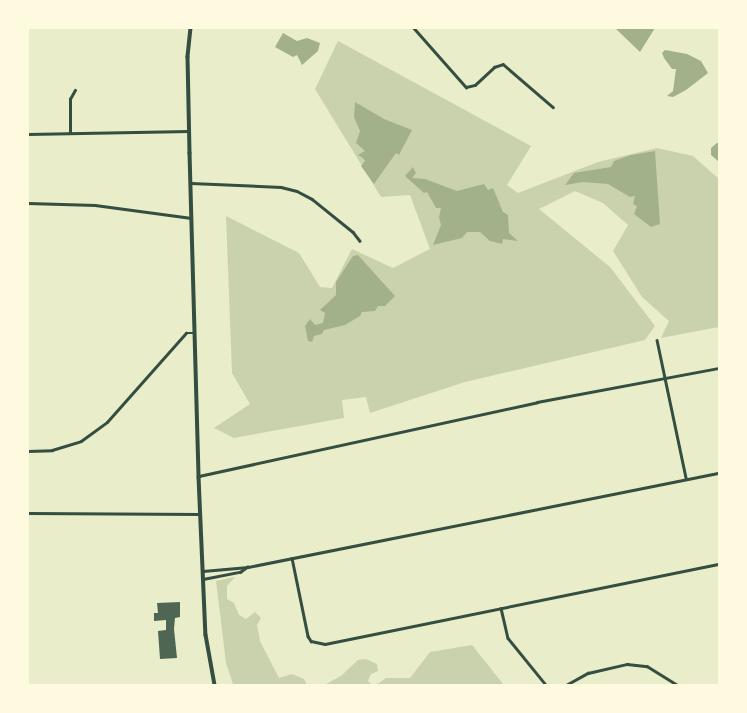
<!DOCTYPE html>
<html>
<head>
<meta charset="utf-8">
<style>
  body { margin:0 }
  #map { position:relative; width:747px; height:713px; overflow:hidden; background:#e9edc9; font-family:Overpass,sans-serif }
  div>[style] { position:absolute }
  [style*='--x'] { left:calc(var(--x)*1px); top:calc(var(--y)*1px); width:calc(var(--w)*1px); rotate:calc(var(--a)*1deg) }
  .green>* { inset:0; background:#cad2ad }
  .water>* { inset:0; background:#a3b18a }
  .building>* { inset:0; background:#4f6655 }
  .minor>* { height:2.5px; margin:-1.25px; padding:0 1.25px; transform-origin:1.25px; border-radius:1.25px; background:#344e41 }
  .secondary>* { height:3.5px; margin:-1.75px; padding:0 1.75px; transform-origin:1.75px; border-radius:1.75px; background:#344e41 }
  span { translate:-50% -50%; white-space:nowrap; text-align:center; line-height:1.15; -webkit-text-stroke:4px #fefae0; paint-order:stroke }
  .frame { position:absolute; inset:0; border:29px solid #fefae0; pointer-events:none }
</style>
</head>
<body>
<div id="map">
  <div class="green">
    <div style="clip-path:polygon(338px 41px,531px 146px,507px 185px,518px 193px,598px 162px,657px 148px,693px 156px,719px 179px,719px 327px,661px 338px,669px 321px,642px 297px,613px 251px,628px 225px,603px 203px,575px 191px,539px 209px,610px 267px,655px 326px,645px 340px,465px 382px,370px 413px,366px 397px,342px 400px,344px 418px,234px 438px,214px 428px,250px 404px,232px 373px,226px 216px,299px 253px,320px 287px,332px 288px,352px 249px,393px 268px,430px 249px,410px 195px,381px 197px,315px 89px)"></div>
    <div style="clip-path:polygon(235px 577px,227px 586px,227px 599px,234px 603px,239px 615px,246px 619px,255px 612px,261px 618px,257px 625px,260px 641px,279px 678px,292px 674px,304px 679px,307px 685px,233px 684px,226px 663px,216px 581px)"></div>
    <div style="clip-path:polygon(472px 645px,504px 685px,324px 685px,341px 676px,358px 660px,366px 659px,377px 664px,378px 671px,371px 674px,368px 681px,372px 685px,379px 683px,386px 678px,410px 678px,430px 652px)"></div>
  </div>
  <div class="water">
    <div style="clip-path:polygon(615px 28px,655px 28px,640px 52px)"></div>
    <div style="clip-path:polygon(283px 33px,297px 41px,307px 38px,320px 43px,318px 51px,302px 65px,297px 55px,293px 57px,275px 47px)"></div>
    <div style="clip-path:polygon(665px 50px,687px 54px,701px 61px,708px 73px,686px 90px,673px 97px,667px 96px,673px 91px,676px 69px,672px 69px,664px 58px,662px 53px)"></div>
    <div style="clip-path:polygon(355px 102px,384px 119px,412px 130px,399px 155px,396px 153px,374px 184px,361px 166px,365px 161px,363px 158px,358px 155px,365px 151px,356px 143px,360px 131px,354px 117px)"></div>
    <div style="clip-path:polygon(717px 143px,719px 143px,719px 162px,711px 155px,711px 148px)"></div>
    <div style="clip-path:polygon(655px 151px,660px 224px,651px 227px,634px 214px,637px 206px,633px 204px,635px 196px,630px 197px,608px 184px,583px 182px,565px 185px,574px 173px,611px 167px,614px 161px,631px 155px)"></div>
    <div style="clip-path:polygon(413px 167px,416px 173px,412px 178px,425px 179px,457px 191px,484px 184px,488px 190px,493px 188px,503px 212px,508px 215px,509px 233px,518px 241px,503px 239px,502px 244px,490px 241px,480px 232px,467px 232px,462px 238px,433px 245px,441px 225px,439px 217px,441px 208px,436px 208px,427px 192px,424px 193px,405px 176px)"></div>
    <div style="clip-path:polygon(358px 255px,395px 296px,385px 306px,378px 306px,375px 311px,362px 312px,360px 316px,345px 325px,324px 330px,322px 334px,314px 336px,312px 342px,308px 341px,305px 326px,310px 319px,315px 325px,323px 323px,325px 313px,320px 310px,336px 295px,336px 282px,353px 256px)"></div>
  </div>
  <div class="building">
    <div style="clip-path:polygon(180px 602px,180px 617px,175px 618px,174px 629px,177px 658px,160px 659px,158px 631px,166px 630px,166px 620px,154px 621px,154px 613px,158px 613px,157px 603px)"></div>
  </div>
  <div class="minor">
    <div style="--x:414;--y:28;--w:79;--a:48.6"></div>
    <div style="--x:466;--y:87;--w:9;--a:-13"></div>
    <div style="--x:475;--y:85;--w:26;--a:-43"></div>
    <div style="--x:494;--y:67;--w:9;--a:-18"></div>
    <div style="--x:503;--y:64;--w:66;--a:40.7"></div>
    <div style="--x:70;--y:133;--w:34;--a:-90"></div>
    <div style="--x:70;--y:99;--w:10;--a:-61"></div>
    <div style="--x:28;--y:134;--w:161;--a:-1.1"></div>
    <div style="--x:191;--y:183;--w:90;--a:2.5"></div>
    <div style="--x:281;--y:187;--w:16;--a:14"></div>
    <div style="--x:297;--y:191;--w:17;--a:28"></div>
    <div style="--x:312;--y:199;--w:53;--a:38.8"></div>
    <div style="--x:353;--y:232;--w:11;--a:52"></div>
    <div style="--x:28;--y:203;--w:67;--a:1.7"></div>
    <div style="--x:95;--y:205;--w:97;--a:7.7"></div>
    <div style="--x:657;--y:340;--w:141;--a:78.1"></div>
    <div style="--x:28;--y:451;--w:24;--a:-2"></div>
    <div style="--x:52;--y:450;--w:30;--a:-17"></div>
    <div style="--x:81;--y:441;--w:32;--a:-36"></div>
    <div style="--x:107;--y:422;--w:119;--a:-48.4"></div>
    <div style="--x:186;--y:333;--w:8;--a:0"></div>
    <div style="--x:199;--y:476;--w:346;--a:-12.3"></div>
    <div style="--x:537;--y:402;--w:185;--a:-10.6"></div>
    <div style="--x:28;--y:513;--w:172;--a:0.3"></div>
    <div style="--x:292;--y:558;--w:80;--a:78.4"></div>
    <div style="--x:308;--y:636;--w:6;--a:59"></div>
    <div style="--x:311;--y:641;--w:14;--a:12"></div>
    <div style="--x:325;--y:644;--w:402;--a:-11.5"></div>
    <div style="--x:203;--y:571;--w:45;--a:-5.1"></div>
    <div style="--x:248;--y:567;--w:480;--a:-11.3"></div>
    <div style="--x:203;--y:579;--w:38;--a:-11"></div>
    <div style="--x:240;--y:572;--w:9;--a:-36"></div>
    <div style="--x:501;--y:608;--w:31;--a:77"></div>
    <div style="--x:508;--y:638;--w:60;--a:51"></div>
    <div style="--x:566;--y:685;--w:25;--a:-29"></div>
    <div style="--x:588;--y:673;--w:40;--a:-13"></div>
    <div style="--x:627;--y:664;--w:20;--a:6"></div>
    <div style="--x:647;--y:666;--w:36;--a:32"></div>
  </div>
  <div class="secondary">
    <div style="--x:191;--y:28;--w:29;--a:96"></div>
    <div style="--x:188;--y:57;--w:96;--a:88.8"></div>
    <div style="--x:190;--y:153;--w:324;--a:88.4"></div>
    <div style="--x:199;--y:477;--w:158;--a:87.5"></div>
    <div style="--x:206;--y:635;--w:51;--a:79.8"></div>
  </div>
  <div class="frame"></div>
</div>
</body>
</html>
